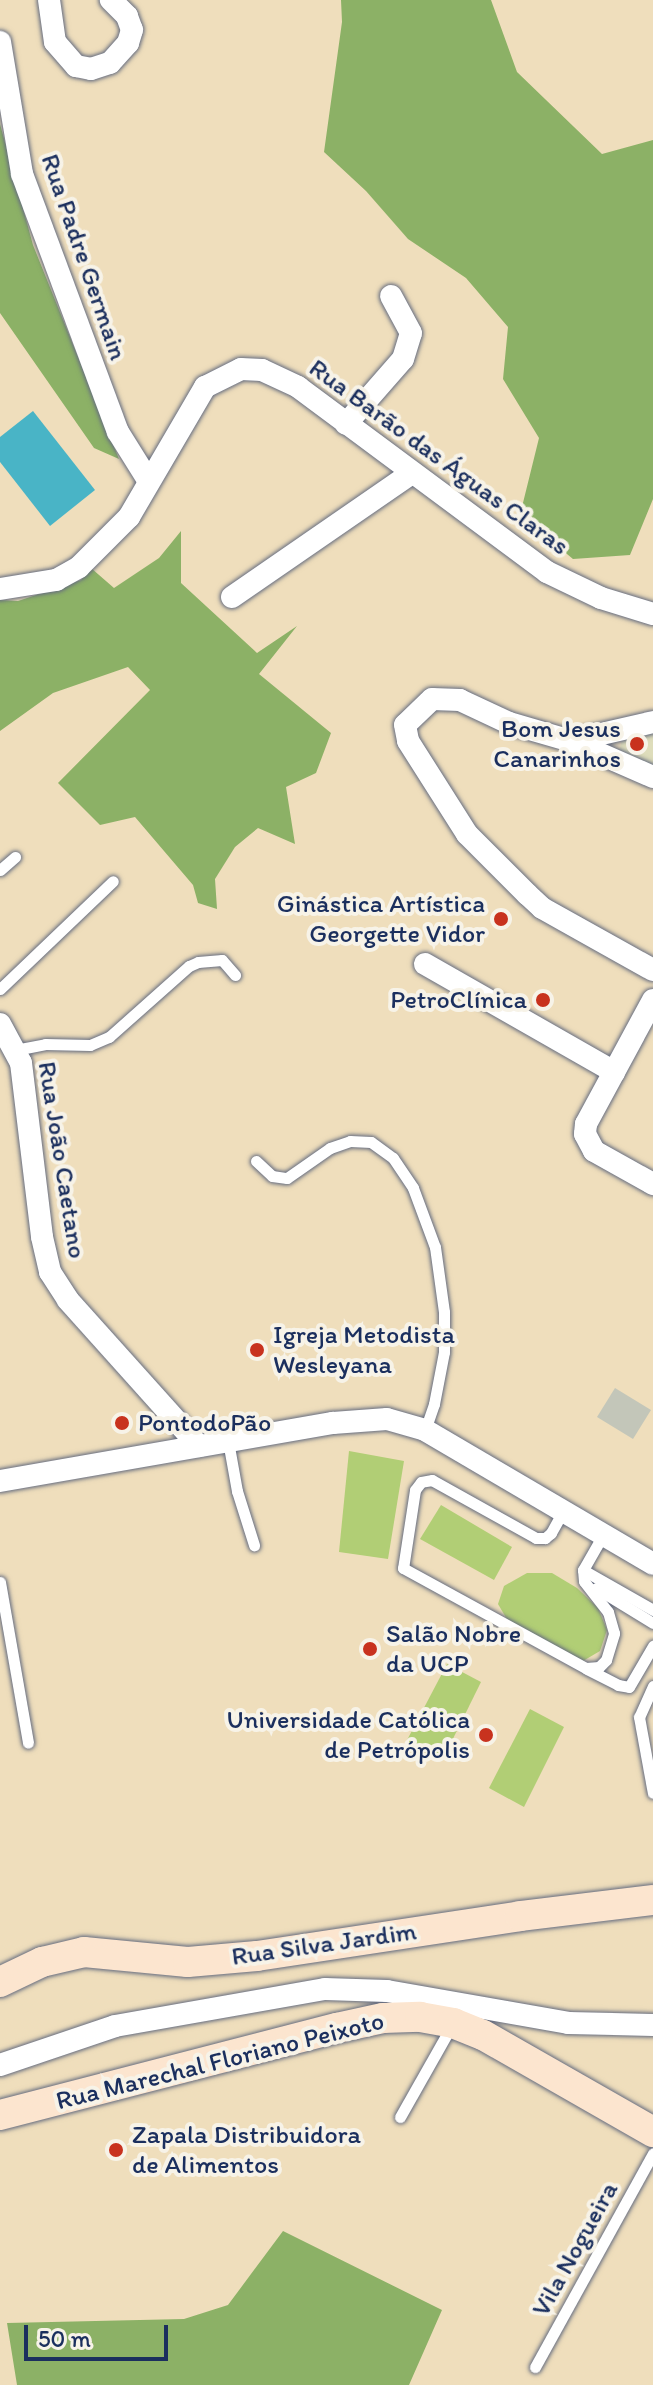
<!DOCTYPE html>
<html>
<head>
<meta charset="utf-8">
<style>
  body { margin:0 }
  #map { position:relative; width:653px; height:2385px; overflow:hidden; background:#efdebc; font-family:Itim,sans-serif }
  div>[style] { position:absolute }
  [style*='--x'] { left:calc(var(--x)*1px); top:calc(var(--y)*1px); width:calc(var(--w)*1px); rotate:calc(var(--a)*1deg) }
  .built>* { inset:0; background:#deddbb }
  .industrial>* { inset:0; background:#c3c6b9 }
  .green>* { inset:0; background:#b1ce75 }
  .forest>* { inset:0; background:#8cb166 }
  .water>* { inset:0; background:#49b4c6 }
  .roads { filter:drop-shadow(0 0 2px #656c7f) drop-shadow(0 0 2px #656c7f) }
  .lane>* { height:11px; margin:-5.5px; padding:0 5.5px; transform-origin:5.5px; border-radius:5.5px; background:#fff }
  .street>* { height:22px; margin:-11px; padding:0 11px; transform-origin:11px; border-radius:11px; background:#fff }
  .secondary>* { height:30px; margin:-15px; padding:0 15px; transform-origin:15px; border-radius:15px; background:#fce5cf }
  .dots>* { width:22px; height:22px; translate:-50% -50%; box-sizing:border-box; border:4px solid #f7f3e8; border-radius:50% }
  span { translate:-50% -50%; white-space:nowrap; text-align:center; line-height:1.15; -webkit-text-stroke:8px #f7f3e8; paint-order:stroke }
  .street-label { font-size:26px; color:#1b2f5e }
  .poi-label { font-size:26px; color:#1b2f5e }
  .right { translate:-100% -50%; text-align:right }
  .left { translate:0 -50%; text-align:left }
  .scale { position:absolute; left:24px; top:2325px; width:144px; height:36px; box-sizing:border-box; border:4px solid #1b2f5e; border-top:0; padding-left:10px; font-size:24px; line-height:28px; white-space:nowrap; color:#1b2f5e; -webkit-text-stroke:6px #f7f3e8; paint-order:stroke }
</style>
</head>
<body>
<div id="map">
  <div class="built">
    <div style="clip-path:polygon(653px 730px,653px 766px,619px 751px,623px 737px)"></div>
  </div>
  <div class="industrial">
    <div style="clip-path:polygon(615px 1388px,651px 1410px,633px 1439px,597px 1417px)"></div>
  </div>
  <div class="green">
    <div style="clip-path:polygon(349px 1451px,404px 1461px,388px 1559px,339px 1552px)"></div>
    <div style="clip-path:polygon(441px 1505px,512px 1547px,494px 1580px,420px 1539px)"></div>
    <div style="clip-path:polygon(527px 1573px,552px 1573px,577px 1588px,598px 1608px,607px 1630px,600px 1651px,583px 1661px,508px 1621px,498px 1604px,504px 1586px)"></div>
    <div style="clip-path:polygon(447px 1664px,481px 1682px,442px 1761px,406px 1742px)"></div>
    <div style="clip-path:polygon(530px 1709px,564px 1727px,524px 1807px,489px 1788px)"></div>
  </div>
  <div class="forest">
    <div style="clip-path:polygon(341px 0,491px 0,517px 72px,602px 154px,653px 140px,653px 499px,630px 555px,573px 559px,520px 515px,539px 438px,503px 379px,508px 327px,466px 278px,408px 239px,366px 191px,324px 152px,342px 22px)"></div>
    <div style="clip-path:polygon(0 124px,33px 245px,119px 459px,94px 448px,0 313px)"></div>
    <div style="clip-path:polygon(181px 531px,181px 583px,257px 653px,297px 626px,259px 674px,331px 733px,316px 773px,286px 787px,295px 844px,258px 828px,235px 847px,215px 879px,217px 909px,198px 903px,193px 885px,135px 817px,100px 825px,58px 783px,150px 690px,128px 667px,53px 693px,0 731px,0 600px,18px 601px,81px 580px,91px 568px,114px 588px,159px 558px)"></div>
    <div style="clip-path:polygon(283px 2231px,442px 2310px,409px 2385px,17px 2385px,7px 2323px,184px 2319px,228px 2305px)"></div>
  </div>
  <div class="water">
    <div style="clip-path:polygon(33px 411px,95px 490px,50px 526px,0 462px,0 437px)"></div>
  </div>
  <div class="roads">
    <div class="lane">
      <div style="--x:0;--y:870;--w:20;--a:-41"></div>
      <div style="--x:0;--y:989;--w:156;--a:-43.7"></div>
      <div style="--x:15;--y:1050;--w:31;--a:-11"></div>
      <div style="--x:45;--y:1044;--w:45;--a:1.3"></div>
      <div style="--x:90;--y:1045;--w:21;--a:-23"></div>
      <div style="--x:109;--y:1037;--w:107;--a:-41.6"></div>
      <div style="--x:189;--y:966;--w:10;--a:-24"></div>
      <div style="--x:198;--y:962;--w:24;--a:-5"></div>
      <div style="--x:222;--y:960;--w:20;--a:49"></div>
      <div style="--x:256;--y:1161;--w:22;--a:43"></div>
      <div style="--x:272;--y:1176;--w:15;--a:8"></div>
      <div style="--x:287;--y:1178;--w:52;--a:-34.9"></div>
      <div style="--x:330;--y:1148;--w:21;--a:-19"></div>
      <div style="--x:350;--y:1141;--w:21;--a:3"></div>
      <div style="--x:371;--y:1142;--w:27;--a:36"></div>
      <div style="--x:393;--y:1158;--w:36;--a:56"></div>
      <div style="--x:413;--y:1188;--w:63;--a:69.6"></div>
      <div style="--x:435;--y:1247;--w:66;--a:82.1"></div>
      <div style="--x:444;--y:1312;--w:40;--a:90"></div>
      <div style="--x:444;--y:1352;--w:53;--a:100.9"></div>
      <div style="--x:434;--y:1404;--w:28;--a:109"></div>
      <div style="--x:228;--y:1441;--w:51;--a:79.8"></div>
      <div style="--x:237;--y:1491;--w:57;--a:72.5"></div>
      <div style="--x:562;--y:1513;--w:23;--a:119"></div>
      <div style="--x:551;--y:1533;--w:8;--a:140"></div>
      <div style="--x:545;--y:1538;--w:9;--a:180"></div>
      <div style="--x:536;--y:1538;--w:119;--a:-150.9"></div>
      <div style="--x:432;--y:1480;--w:11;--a:170"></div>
      <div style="--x:421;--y:1482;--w:10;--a:127"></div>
      <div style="--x:415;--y:1490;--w:79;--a:98.7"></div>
      <div style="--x:403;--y:1568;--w:209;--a:28.7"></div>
      <div style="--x:586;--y:1668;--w:13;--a:-4"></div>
      <div style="--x:599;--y:1667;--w:10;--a:-45"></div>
      <div style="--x:606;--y:1660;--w:28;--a:-73"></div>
      <div style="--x:614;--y:1633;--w:22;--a:-106"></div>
      <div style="--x:608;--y:1612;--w:39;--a:-128"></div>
      <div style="--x:584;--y:1581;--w:11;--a:-95"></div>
      <div style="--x:583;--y:1570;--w:40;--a:-60.3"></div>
      <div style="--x:583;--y:1570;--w:81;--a:29.7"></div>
      <div style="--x:0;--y:1582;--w:163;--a:80.1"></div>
      <div style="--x:596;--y:1588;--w:67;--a:31.6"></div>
      <div style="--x:587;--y:1669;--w:35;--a:27"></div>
      <div style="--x:618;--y:1685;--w:11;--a:10"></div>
      <div style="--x:629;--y:1687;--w:48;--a:-59.7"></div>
      <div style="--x:653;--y:1686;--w:34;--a:114"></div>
      <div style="--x:639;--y:1717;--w:77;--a:79.6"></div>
      <div style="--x:400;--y:2117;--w:103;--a:-60.5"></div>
      <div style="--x:535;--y:2367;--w:244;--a:-61.1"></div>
    </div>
    <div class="street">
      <div style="--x:49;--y:0;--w:42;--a:81.9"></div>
      <div style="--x:55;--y:42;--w:32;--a:49"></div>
      <div style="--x:76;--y:66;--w:15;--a:11"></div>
      <div style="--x:91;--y:69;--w:20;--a:-18"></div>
      <div style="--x:110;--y:63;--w:27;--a:-48"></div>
      <div style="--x:128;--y:43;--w:14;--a:-73"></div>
      <div style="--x:132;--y:30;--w:15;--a:-110"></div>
      <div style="--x:127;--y:16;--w:23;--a:-135"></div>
      <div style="--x:0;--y:42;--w:134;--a:80.5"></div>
      <div style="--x:22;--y:174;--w:275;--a:69.6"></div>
      <div style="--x:118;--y:432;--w:57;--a:58"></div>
      <div style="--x:346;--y:424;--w:86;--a:-48.8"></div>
      <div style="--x:403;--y:359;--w:27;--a:-73"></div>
      <div style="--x:411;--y:333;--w:42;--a:-118.4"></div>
      <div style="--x:0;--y:589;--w:57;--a:-9.1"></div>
      <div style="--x:56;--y:580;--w:26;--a:-29"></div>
      <div style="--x:79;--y:567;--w:71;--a:-45"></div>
      <div style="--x:129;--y:517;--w:151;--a:-59.7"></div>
      <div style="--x:205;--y:387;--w:40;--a:-26.6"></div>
      <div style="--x:241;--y:369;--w:21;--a:3"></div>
      <div style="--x:262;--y:370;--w:40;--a:25"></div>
      <div style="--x:298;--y:387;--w:310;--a:36.6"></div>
      <div style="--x:547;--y:572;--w:60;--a:25.7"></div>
      <div style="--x:601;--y:598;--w:54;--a:17.1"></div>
      <div style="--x:232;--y:597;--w:216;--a:-34.6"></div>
      <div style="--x:571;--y:741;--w:84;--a:-13"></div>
      <div style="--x:653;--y:777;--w:90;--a:-156.3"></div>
      <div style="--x:571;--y:741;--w:65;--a:-163.8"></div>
      <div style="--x:509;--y:723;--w:54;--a:-154.9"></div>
      <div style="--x:460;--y:700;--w:28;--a:-178"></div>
      <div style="--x:432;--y:699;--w:37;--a:136"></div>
      <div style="--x:405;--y:725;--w:16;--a:79"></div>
      <div style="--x:408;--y:741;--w:110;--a:57.6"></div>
      <div style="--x:467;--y:834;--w:85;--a:45"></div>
      <div style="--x:527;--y:894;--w:21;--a:43"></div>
      <div style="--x:542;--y:908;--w:127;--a:29.2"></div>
      <div style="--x:425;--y:964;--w:218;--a:29.7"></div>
      <div style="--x:653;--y:1000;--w:141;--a:118.4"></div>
      <div style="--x:586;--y:1124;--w:10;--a:96"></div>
      <div style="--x:585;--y:1134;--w:19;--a:62"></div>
      <div style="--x:594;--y:1151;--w:68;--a:29.2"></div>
      <div style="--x:0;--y:1024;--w:44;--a:61.7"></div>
      <div style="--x:21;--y:1063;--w:175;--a:83.1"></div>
      <div style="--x:42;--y:1237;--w:36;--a:77"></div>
      <div style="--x:50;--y:1272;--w:33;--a:57"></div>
      <div style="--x:68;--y:1300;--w:196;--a:48.1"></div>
      <div style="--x:0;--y:1481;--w:338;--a:-9.9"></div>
      <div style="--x:333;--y:1423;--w:54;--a:-4.2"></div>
      <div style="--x:387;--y:1419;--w:40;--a:16"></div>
      <div style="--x:425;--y:1430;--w:264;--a:30.4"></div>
      <div style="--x:0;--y:2065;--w:121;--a:-18.7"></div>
      <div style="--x:115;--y:2026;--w:213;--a:-10"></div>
      <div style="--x:325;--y:1989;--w:62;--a:1.8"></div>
      <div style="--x:387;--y:1991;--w:184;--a:10"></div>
      <div style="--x:568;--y:2023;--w:85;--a:1.3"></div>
    </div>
    <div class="secondary">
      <div style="--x:0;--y:1982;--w:47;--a:-25.5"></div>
      <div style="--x:42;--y:1962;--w:43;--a:-13.4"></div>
      <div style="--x:84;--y:1952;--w:104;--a:5.5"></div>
      <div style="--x:188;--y:1962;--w:69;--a:-5"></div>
      <div style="--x:257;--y:1956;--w:266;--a:-8.6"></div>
      <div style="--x:520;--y:1916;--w:134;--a:-6.9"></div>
      <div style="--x:0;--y:2115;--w:348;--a:-14.5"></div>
      <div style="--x:337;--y:2028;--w:47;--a:-12.3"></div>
      <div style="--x:383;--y:2018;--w:37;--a:-2"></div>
      <div style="--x:420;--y:2017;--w:34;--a:10"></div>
      <div style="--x:453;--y:2023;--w:32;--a:22"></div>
      <div style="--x:483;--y:2035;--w:196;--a:29.7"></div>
    </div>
  </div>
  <div class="dots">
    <div style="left:637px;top:744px;background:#c8321e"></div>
    <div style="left:501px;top:919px;background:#c8321e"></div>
    <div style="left:543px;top:1000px;background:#c8321e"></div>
    <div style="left:257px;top:1350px;background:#c8321e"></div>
    <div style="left:122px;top:1423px;background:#c8321e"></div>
    <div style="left:370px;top:1649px;background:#c8321e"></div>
    <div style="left:486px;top:1735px;background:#c8321e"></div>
    <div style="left:116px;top:2150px;background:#c8321e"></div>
  </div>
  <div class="street-label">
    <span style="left:84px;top:257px;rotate:71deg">Rua Padre Germain</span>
    <span style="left:439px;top:457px;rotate:36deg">Rua Barão das Águas Claras</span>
    <span style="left:62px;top:1160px;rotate:81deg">Rua João Caetano</span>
    <span style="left:324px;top:1944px;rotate:-8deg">Rua Silva Jardim</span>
    <span style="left:220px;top:2061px;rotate:-14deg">Rua Marechal Floriano Peixoto</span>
    <span style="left:575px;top:2249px;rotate:-61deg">Vila Nogueira</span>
  </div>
  <div class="poi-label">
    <span class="right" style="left:621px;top:744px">Bom Jesus<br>Canarinhos</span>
    <span class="right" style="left:485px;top:919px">Ginástica Artística<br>Georgette Vidor</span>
    <span class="right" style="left:527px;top:1000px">PetroClínica</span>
    <span class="left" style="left:273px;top:1350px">Igreja Metodista<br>Wesleyana</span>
    <span class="left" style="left:138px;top:1423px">PontodoPão</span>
    <span class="left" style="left:386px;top:1649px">Salão Nobre<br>da UCP</span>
    <span class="right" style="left:470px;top:1735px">Universidade Católica<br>de Petrópolis</span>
    <span class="left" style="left:132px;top:2150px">Zapala Distribuidora<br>de Alimentos</span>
  </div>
  <div class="scale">50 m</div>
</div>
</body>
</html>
